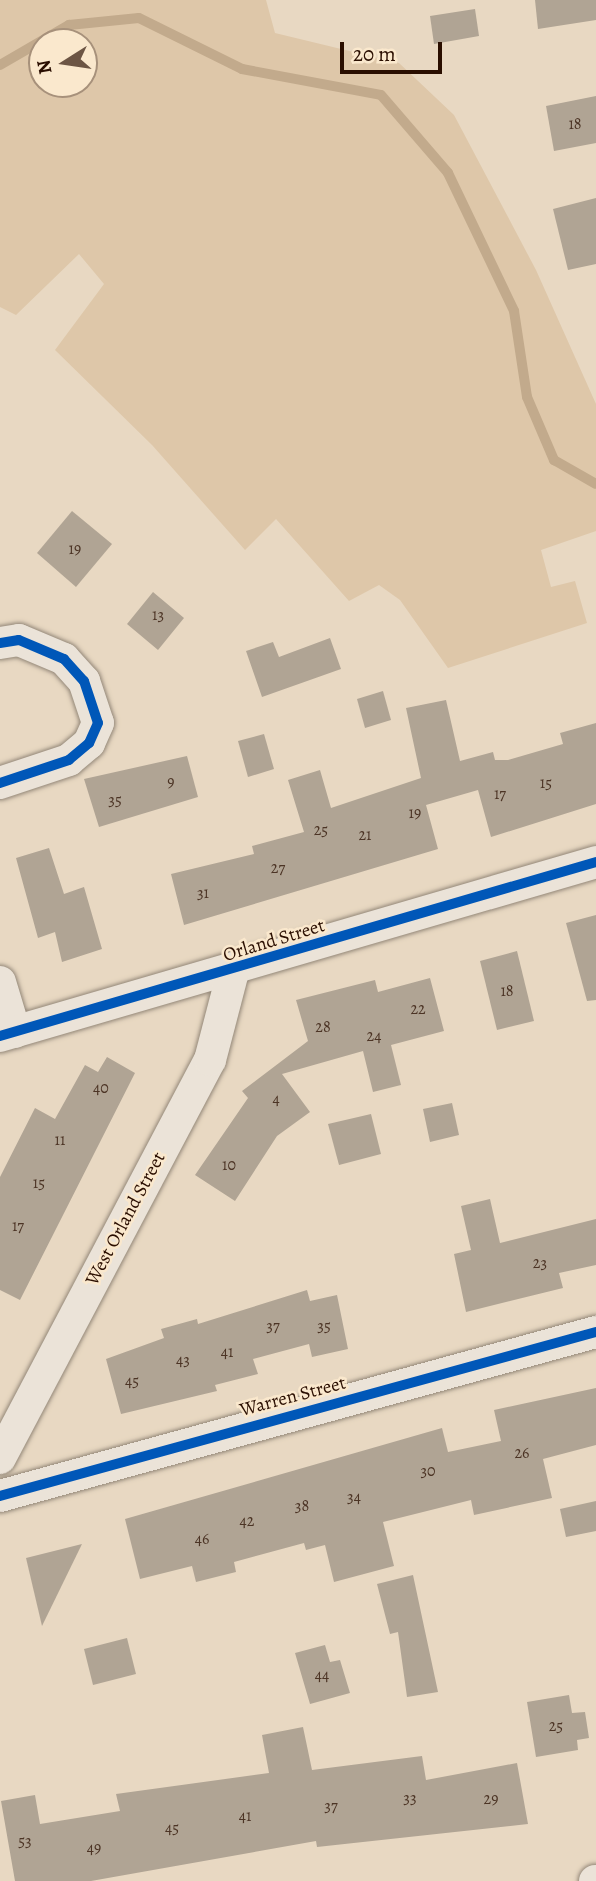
<!DOCTYPE html>
<html>
<head>
<meta charset="utf-8">
<style>
  body { margin:0 }
  #map { position:relative; width:596px; height:1881px; overflow:hidden; background:#e8d8c2; font-family:Alegreya,serif }
  div>[style] { position:absolute }
  [style*='--x'] { left:calc(var(--x)*1px); top:calc(var(--y)*1px); width:calc(var(--w)*1px); rotate:calc(var(--a)*1deg) }
  .green>* { inset:0; background:#dec7a9 }
  .stream>* { height:10px; margin:-5px; padding:0 5px; transform-origin:5px; border-radius:5px; background:#c2aa8c }
  .building>* { inset:0; background:#b0a494 }
  .roads { filter:drop-shadow(0 0 2px #938778) drop-shadow(0 0 2px #938778) }
  .minor>* { height:32px; margin:-16px; padding:0 16px; transform-origin:16px; border-radius:16px; background:#ebe3d8 }
  .cycleway>* { height:10px; margin:-5px; padding:0 5px; transform-origin:5px; border-radius:5px; background:#0057b8 }
  span { translate:-50% -50%; white-space:nowrap; text-align:center; line-height:1.15; -webkit-text-stroke:5px #fae8cd; paint-order:stroke }
  .number-label { font-size:16px; color:#4c3425 }
  .number-label span { -webkit-text-stroke-width:0 }
  .street-label { font-size:19px; color:#2a0e00 }
  .north { position:absolute; left:28px; top:28px; width:70px; height:70px; box-sizing:border-box; background:#fae8cd; border:2px solid #a7917b; border-radius:50%; rotate:258deg; font-size:19px; font-weight:700; line-height:28px; text-align:center; color:#2a0e00 }
  .north::after { content:''; display:block; margin:auto; width:24px; height:32px; background:#6c5544; clip-path:polygon(50% 0,100% 100%,50% 72%,0 100%) }
  .scale { position:absolute; left:340px; top:42px; width:102px; height:32px; box-sizing:border-box; border:4px solid #2a0e00; border-top:0; padding-left:9px; font-size:21px; line-height:24px; white-space:nowrap; color:#2a0e00; -webkit-text-stroke:5px #fae8cd; paint-order:stroke }
</style>
</head>
<body>
<div id="map">
  <div class="green">
    <div style="clip-path:polygon(evenodd,0 0,266px 0,275px 33px,399px 63px,454px 115px,536px 270px,596px 404px,596px 531px,541px 550px,551px 587px,575px 581px,587px 623px,448px 668px,400px 600px,379px 585px,349px 601px,276px 519px,245px 550px,152px 445px,55px 350px,104px 284px,79px 254px,16px 315px,0 307px,0 0,42px 42px,84px 42px,84px 84px,42px 84px,42px 42px)"></div>
  </div>
  <div class="stream">
    <div style="--x:0;--y:65;--w:80;--a:-30.1"></div>
    <div style="--x:69;--y:25;--w:70;--a:-5.7"></div>
    <div style="--x:139;--y:18;--w:115;--a:26.3"></div>
    <div style="--x:242;--y:69;--w:141;--a:10.6"></div>
    <div style="--x:381;--y:95;--w:103;--a:49.3"></div>
    <div style="--x:448;--y:173;--w:153;--a:64.4"></div>
    <div style="--x:514;--y:311;--w:87;--a:81.4"></div>
    <div style="--x:527;--y:397;--w:69;--a:66.8"></div>
    <div style="--x:554;--y:460;--w:48;--a:29.7"></div>
  </div>
  <div class="building">
    <div style="clip-path:polygon(535px 0,596px 0,596px 20px,538px 29px)"></div>
    <div style="clip-path:polygon(475px 9px,479px 36px,434px 44px,430px 16px)"></div>
    <div style="clip-path:polygon(596px 96px,596px 143px,554px 151px,546px 106px)"></div>
    <div style="clip-path:polygon(596px 198px,596px 264px,568px 270px,553px 209px)"></div>
    <div style="clip-path:polygon(72px 511px,112px 544px,76px 587px,37px 553px)"></div>
    <div style="clip-path:polygon(153px 592px,184px 618px,158px 650px,127px 624px)"></div>
    <div style="clip-path:polygon(330px 638px,341px 669px,262px 697px,246px 651px,273px 642px,279px 657px)"></div>
    <div style="clip-path:polygon(383px 691px,391px 720px,365px 728px,357px 699px)"></div>
    <div style="clip-path:polygon(446px 700px,460px 761px,493px 752px,495px 760px,508px 760px,563px 744px,560px 733px,596px 723px,596px 804px,491px 837px,478px 790px,426px 805px,438px 849px,184px 925px,171px 874px,254px 854px,252px 846px,304px 832px,288px 780px,320px 770px,331px 808px,421px 778px,406px 708px)"></div>
    <div style="clip-path:polygon(264px 734px,274px 769px,248px 777px,238px 741px)"></div>
    <div style="clip-path:polygon(187px 756px,198px 797px,99px 827px,84px 779px)"></div>
    <div style="clip-path:polygon(49px 848px,64px 894px,84px 887px,102px 949px,62px 962px,55px 932px,38px 938px,16px 858px)"></div>
    <div style="clip-path:polygon(596px 915px,596px 1000px,587px 1001px,566px 923px)"></div>
    <div style="clip-path:polygon(517px 951px,534px 1021px,497px 1030px,480px 961px)"></div>
    <div style="clip-path:polygon(430px 978px,444px 1031px,391px 1045px,401px 1085px,373px 1092px,363px 1051px,282px 1074px,310px 1112px,277px 1136px,235px 1201px,195px 1175px,248px 1098px,242px 1091px,308px 1041px,296px 1000px,375px 980px,378px 992px)"></div>
    <div style="clip-path:polygon(107px 1057px,135px 1073px,20px 1300px,0 1290px,0 1177px,35px 1108px,55px 1119px,85px 1065px,98px 1072px)"></div>
    <div style="clip-path:polygon(452px 1103px,459px 1135px,430px 1142px,423px 1109px)"></div>
    <div style="clip-path:polygon(371px 1114px,381px 1154px,339px 1165px,328px 1124px)"></div>
    <div style="clip-path:polygon(490px 1199px,500px 1243px,596px 1219px,596px 1265px,559px 1273px,563px 1288px,466px 1312px,454px 1254px,471px 1250px,461px 1206px)"></div>
    <div style="clip-path:polygon(307px 1290px,310px 1301px,337px 1295px,348px 1349px,312px 1357px,309px 1344px,253px 1359px,258px 1374px,215px 1385px,217px 1391px,121px 1414px,106px 1359px,164px 1338px,161px 1329px,197px 1319px,198px 1324px)"></div>
    <div style="clip-path:polygon(596px 1388px,596px 1445px,543px 1459px,552px 1498px,474px 1515px,471px 1500px,383px 1522px,394px 1566px,334px 1582px,325px 1545px,306px 1550px,304px 1543px,234px 1562px,236px 1572px,196px 1582px,192px 1566px,140px 1579px,125px 1519px,442px 1428px,448px 1452px,501px 1441px,494px 1410px)"></div>
    <div style="clip-path:polygon(596px 1501px,596px 1531px,566px 1537px,560px 1509px)"></div>
    <div style="clip-path:polygon(82px 1544px,42px 1626px,26px 1558px)"></div>
    <div style="clip-path:polygon(413px 1575px,438px 1692px,407px 1697px,398px 1632px,390px 1634px,377px 1584px)"></div>
    <div style="clip-path:polygon(127px 1638px,136px 1674px,93px 1685px,84px 1649px)"></div>
    <div style="clip-path:polygon(325px 1645px,330px 1662px,340px 1660px,350px 1693px,310px 1704px,295px 1653px)"></div>
    <div style="clip-path:polygon(569px 1695px,572px 1713px,585px 1712px,589px 1738px,577px 1740px,578px 1750px,536px 1757px,527px 1702px)"></div>
    <div style="clip-path:polygon(303px 1727px,312px 1770px,422px 1756px,426px 1780px,517px 1763px,528px 1824px,317px 1847px,316px 1841px,91px 1881px,15px 1881px,1px 1801px,35px 1795px,40px 1824px,120px 1811px,116px 1794px,269px 1773px,262px 1735px)"></div>
  </div>
  <div class="roads">
    <div class="minor">
      <div style="--x:0;--y:643;--w:19;--a:-9"></div>
      <div style="--x:19;--y:640;--w:49;--a:22.9"></div>
      <div style="--x:64;--y:659;--w:30;--a:48"></div>
      <div style="--x:84;--y:681;--w:44;--a:71.6"></div>
      <div style="--x:98;--y:723;--w:22;--a:114"></div>
      <div style="--x:89;--y:743;--w:26;--a:140"></div>
      <div style="--x:69;--y:760;--w:73;--a:161.6"></div>
      <div style="--x:0;--y:982;--w:52;--a:73.3"></div>
      <div style="--x:0;--y:1036;--w:621;--a:-16.27"></div>
      <div style="--x:0;--y:1458;--w:450;--a:-62.2"></div>
      <div style="--x:210;--y:1060;--w:91;--a:-75.4"></div>
      <div style="--x:0;--y:1496;--w:618;--a:-15.39"></div>
      <div style="--x:595;--y:1881;--w:1;--a:0"></div>
    </div>
  </div>
  <div class="cycleway">
    <div style="--x:0;--y:643;--w:19;--a:-9"></div>
    <div style="--x:19;--y:640;--w:49;--a:22.9"></div>
    <div style="--x:64;--y:659;--w:30;--a:48"></div>
    <div style="--x:84;--y:681;--w:44;--a:71.6"></div>
    <div style="--x:98;--y:723;--w:22;--a:114"></div>
    <div style="--x:89;--y:743;--w:26;--a:140"></div>
    <div style="--x:69;--y:760;--w:73;--a:161.6"></div>
    <div style="--x:0;--y:1036;--w:621;--a:-16.27"></div>
    <div style="--x:0;--y:1496;--w:618;--a:-15.39"></div>
  </div>
  <div class="number-label">
    <span style="left:575px;top:124px">18</span>
    <span style="left:75px;top:549px">19</span>
    <span style="left:158px;top:615px">13</span>
    <span style="left:171px;top:782px">9</span>
    <span style="left:546px;top:783px">15</span>
    <span style="left:500px;top:794px">17</span>
    <span style="left:115px;top:800px">35</span>
    <span style="left:415px;top:813px">19</span>
    <span style="left:321px;top:830px">25</span>
    <span style="left:365px;top:835px">21</span>
    <span style="left:278px;top:868px">27</span>
    <span style="left:203px;top:893px">31</span>
    <span style="left:507px;top:991px">18</span>
    <span style="left:418px;top:1009px">22</span>
    <span style="left:323px;top:1027px">28</span>
    <span style="left:374px;top:1036px">24</span>
    <span style="left:101px;top:1088px">40</span>
    <span style="left:276px;top:1099px">4</span>
    <span style="left:60px;top:1140px">11</span>
    <span style="left:229px;top:1165px">10</span>
    <span style="left:39px;top:1183px">15</span>
    <span style="left:18px;top:1226px">17</span>
    <span style="left:540px;top:1263px">23</span>
    <span style="left:273px;top:1326px">37</span>
    <span style="left:324px;top:1326px">35</span>
    <span style="left:227px;top:1352px">41</span>
    <span style="left:183px;top:1360px">43</span>
    <span style="left:132px;top:1381px">45</span>
    <span style="left:522px;top:1453px">26</span>
    <span style="left:428px;top:1471px">30</span>
    <span style="left:354px;top:1497px">34</span>
    <span style="left:302px;top:1506px">38</span>
    <span style="left:247px;top:1521px">42</span>
    <span style="left:202px;top:1539px">46</span>
    <span style="left:322px;top:1675px">44</span>
    <span style="left:556px;top:1726px">25</span>
    <span style="left:410px;top:1798px">33</span>
    <span style="left:491px;top:1799px">29</span>
    <span style="left:331px;top:1806px">37</span>
    <span style="left:245px;top:1816px">41</span>
    <span style="left:172px;top:1828px">45</span>
    <span style="left:25px;top:1841px">53</span>
    <span style="left:94px;top:1848px">49</span>
  </div>
  <div class="street-label">
    <span style="left:274px;top:941px;rotate:-17deg">Orland Street</span>
    <span style="left:126px;top:1219px;rotate:-62deg">West Orland Street</span>
    <span style="left:293px;top:1397px;rotate:-15deg">Warren Street</span>
  </div>
  <div class="north">N</div>
  <div class="scale">20 m</div>
</div>
</body>
</html>
